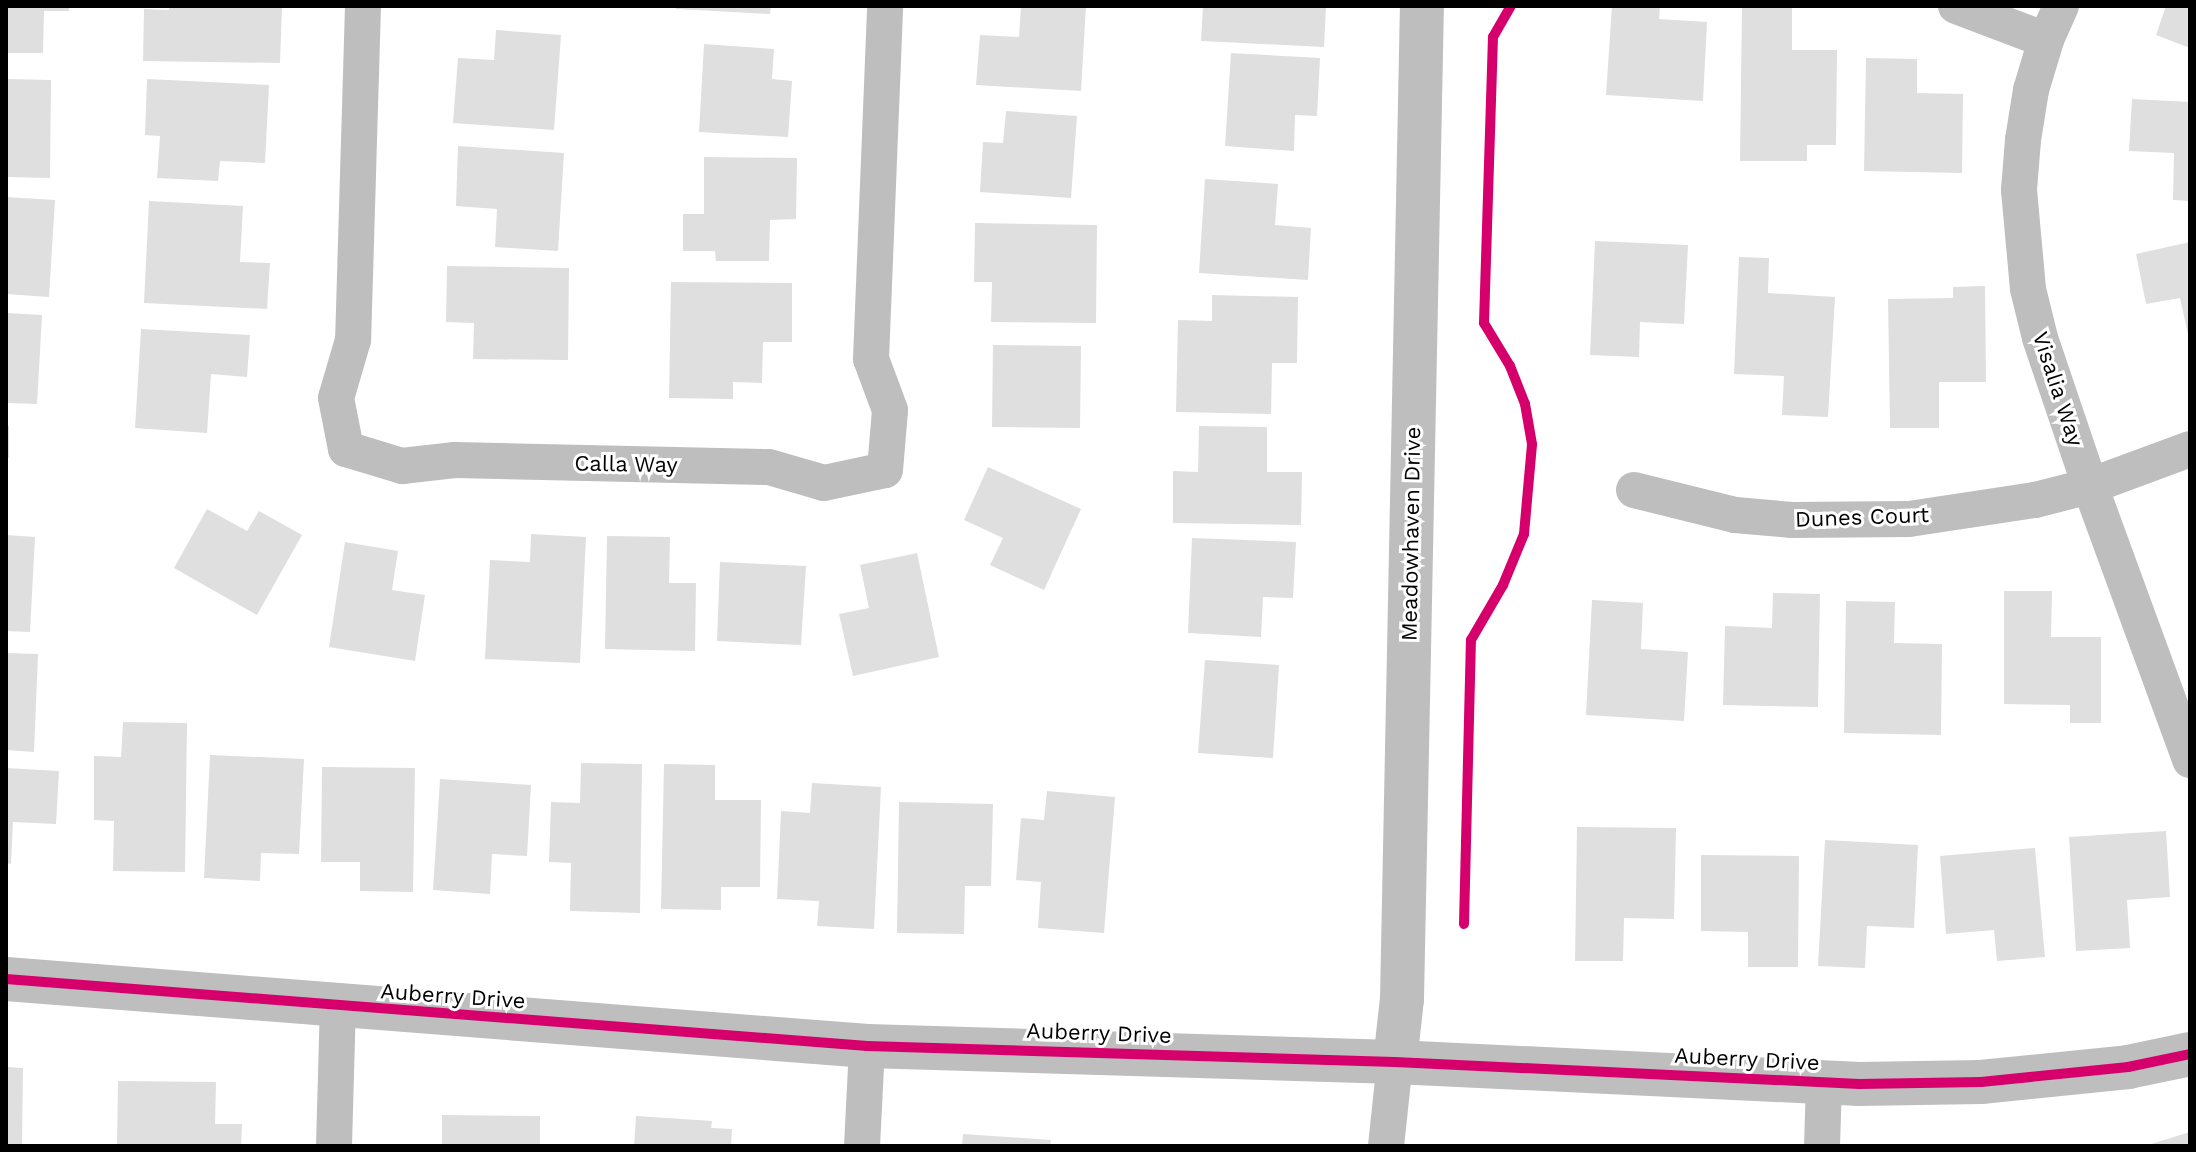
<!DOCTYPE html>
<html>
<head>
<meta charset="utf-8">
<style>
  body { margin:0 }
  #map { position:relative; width:2196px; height:1152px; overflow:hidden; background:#fff; font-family:"Work Sans",sans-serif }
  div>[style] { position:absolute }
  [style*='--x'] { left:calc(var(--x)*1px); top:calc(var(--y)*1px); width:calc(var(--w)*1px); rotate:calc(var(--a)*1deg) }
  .building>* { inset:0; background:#dfdfdf }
  .minor>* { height:36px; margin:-18px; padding:0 18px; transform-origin:18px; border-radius:18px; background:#bebebe }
  .tertiary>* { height:44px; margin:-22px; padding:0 22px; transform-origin:22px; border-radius:22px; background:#bebebe }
  .cycleway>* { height:10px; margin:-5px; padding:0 5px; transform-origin:5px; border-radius:5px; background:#d6006c }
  span { translate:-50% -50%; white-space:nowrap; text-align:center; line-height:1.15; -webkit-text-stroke:6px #fff; paint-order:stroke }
  .street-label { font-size:22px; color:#000 }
  .frame { position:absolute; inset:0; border:8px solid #000; pointer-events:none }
</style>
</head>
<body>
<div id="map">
  <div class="building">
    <div style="clip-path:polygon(6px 6px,69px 6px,69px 11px,44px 11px,43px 53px,6px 53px)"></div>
    <div style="clip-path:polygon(169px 6px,282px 6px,280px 63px,143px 61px,144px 9px,169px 10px)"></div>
    <div style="clip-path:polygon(676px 6px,771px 6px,770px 14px,676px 9px)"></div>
    <div style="clip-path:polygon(1021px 6px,1086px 6px,1081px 91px,976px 85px,980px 35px,1019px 37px)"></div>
    <div style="clip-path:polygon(1203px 6px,1326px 6px,1324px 47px,1201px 41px)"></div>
    <div style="clip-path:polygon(1612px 6px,1660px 6px,1659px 19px,1707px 22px,1703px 101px,1606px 95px)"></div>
    <div style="clip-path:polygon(1742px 6px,1792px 6px,1792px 50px,1837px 50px,1836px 145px,1807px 145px,1807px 161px,1740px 161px)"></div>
    <div style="clip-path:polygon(2166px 6px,2190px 6px,2190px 48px,2156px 35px)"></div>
    <div style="clip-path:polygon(496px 30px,561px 35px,554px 130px,453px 123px,458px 58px,494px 60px)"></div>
    <div style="clip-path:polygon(704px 44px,774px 49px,772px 79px,792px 81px,788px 137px,699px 132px)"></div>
    <div style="clip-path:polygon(1231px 53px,1320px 58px,1317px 116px,1295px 115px,1294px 151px,1225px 146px)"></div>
    <div style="clip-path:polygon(1866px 58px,1917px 59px,1917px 93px,1963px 94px,1962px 173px,1864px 171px)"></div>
    <div style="clip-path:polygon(6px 79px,51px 80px,50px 178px,6px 177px)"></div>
    <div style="clip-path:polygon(147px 79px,269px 85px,265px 163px,220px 161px,218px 181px,157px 178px,160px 136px,145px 135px)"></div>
    <div style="clip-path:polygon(2132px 99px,2190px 102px,2190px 201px,2173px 200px,2174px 153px,2129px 151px)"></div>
    <div style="clip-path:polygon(1006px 111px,1077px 116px,1071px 198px,980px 192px,983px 142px,1003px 143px)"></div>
    <div style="clip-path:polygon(458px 146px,564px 153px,558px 251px,495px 247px,497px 209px,456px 206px)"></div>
    <div style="clip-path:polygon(704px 157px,797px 158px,796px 219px,770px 220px,769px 261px,716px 261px,715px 251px,683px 251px,683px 214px,704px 214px)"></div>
    <div style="clip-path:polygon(1205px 179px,1278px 184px,1275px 225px,1311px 228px,1308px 280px,1199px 273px)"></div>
    <div style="clip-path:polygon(6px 197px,55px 200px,49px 297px,6px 294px)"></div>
    <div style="clip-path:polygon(149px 201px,243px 206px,240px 262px,270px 263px,267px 309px,144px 303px)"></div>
    <div style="clip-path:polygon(975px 223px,1097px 225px,1096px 323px,991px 322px,992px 282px,974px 282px)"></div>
    <div style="clip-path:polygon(1595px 241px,1688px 245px,1684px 324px,1640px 322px,1639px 357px,1590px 355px)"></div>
    <div style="clip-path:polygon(2190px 242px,2190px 339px,2189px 339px,2180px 298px,2146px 304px,2136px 254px)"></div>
    <div style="clip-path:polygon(1739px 257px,1769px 258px,1768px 293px,1835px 297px,1828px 417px,1782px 415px,1784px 376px,1734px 374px)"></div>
    <div style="clip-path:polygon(447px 266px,569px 268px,568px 360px,473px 359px,474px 323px,446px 322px)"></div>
    <div style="clip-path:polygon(671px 282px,792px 283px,792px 342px,763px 342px,762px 383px,733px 382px,733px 399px,669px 398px)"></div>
    <div style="clip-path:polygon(1985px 286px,1986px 382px,1939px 382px,1939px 428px,1890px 428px,1888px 299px,1953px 298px,1953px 287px)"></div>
    <div style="clip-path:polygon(1212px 295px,1298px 297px,1297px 363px,1272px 363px,1271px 414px,1176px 412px,1178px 320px,1212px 321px)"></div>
    <div style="clip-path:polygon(6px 313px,42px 315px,37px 404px,6px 403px)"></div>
    <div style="clip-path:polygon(141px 329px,250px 335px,247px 377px,211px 374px,207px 433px,135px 428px)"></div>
    <div style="clip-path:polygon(993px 345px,1081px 346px,1080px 428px,992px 427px)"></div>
    <div style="clip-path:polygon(6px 426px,9px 426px,9px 458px,6px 457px)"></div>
    <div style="clip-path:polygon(1199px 426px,1267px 427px,1267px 472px,1302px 472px,1301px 525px,1173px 523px,1173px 471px,1198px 472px)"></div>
    <div style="clip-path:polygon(988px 467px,1081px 509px,1044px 590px,990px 565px,1003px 538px,964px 520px)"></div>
    <div style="clip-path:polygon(207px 509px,247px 531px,259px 511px,302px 535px,257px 615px,174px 568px)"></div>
    <div style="clip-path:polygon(531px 534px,586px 537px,580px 663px,485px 659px,490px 560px,530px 562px)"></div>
    <div style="clip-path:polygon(6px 535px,35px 537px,30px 632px,6px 631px)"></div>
    <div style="clip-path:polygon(607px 536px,670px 537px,669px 583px,696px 583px,695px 651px,605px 649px)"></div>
    <div style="clip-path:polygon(1192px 538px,1296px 542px,1293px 598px,1263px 597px,1261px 637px,1188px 633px)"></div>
    <div style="clip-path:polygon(345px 542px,398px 551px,392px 590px,425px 595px,415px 661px,329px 647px)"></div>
    <div style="clip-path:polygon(917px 553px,939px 657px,853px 676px,839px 614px,869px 608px,860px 565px)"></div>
    <div style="clip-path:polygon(720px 562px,806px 566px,801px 645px,717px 641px)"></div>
    <div style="clip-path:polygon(2004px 591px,2052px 591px,2051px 637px,2101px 637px,2101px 723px,2070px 723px,2070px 705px,2004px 704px)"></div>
    <div style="clip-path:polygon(1773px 593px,1820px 594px,1818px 707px,1723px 705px,1725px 626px,1772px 628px)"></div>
    <div style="clip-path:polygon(1592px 600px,1643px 603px,1641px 649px,1688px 652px,1684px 721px,1586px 715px)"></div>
    <div style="clip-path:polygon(1846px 601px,1895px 602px,1894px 643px,1942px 644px,1941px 735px,1844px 733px)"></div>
    <div style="clip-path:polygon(6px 653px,38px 654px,34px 752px,6px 750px)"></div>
    <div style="clip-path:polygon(1205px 660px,1279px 665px,1273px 758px,1198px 753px)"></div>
    <div style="clip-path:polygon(123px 722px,187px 723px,185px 872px,113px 871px,114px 821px,94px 820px,94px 756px,121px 757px)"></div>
    <div style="clip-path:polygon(210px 755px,304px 759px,299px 854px,261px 853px,260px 881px,204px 878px)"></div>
    <div style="clip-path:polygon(581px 763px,642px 764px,640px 913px,570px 911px,571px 863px,549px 862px,551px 802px,580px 803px)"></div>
    <div style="clip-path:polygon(664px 764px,715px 765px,715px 800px,761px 800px,760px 887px,721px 887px,721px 910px,661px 909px)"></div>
    <div style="clip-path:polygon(322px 767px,415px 768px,413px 892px,360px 891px,360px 862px,321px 862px)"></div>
    <div style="clip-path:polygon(6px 768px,59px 771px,56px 824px,13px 822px,11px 864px,6px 863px)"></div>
    <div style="clip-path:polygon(440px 779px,531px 785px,527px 856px,492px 854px,490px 894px,433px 890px)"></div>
    <div style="clip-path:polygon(812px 783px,881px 787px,874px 929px,817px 926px,819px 901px,777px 899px,781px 811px,810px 813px)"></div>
    <div style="clip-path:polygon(1047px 791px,1115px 797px,1104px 933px,1038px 928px,1041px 882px,1016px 880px,1021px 818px,1044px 820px)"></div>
    <div style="clip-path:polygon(899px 802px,993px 804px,991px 886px,965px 886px,964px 934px,897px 933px)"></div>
    <div style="clip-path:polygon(1577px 827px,1676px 828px,1674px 919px,1624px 918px,1623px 961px,1575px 961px)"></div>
    <div style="clip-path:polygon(2166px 831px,2170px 897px,2127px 900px,2130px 948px,2076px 951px,2069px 837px)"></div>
    <div style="clip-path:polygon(1825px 840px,1918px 845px,1914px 928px,1867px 926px,1865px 968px,1818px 966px)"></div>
    <div style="clip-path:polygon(2035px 848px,2045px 957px,1997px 961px,1994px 930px,1946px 934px,1940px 856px)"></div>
    <div style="clip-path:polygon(1701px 855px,1799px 856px,1798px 967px,1748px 967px,1748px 932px,1701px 931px)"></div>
    <div style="clip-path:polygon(6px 1067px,23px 1068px,22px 1146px,6px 1146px)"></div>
    <div style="clip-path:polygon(118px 1081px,216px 1082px,215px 1124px,242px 1124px,241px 1146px,117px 1146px)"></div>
    <div style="clip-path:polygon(442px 1115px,540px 1116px,540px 1146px,442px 1146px)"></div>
    <div style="clip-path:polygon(636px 1116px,712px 1121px,711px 1128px,732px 1129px,731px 1146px,634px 1146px)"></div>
    <div style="clip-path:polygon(2190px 1132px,2190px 1146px,2148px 1146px,2148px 1145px)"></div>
    <div style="clip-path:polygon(963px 1134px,1051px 1140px,1050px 1146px,962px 1146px)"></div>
  </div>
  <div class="minor">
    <div style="--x:363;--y:6;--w:334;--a:91.7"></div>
    <div style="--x:353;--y:340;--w:60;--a:106.3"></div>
    <div style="--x:336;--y:398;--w:52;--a:78.9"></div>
    <div style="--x:346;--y:449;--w:59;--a:16.9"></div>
    <div style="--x:402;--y:466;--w:53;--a:-6.5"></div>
    <div style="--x:455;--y:460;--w:314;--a:1.3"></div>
    <div style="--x:769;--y:467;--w:57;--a:16.2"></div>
    <div style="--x:824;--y:483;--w:62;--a:-12"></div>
    <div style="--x:885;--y:470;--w:60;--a:-85.2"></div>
    <div style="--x:890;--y:410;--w:54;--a:-110.4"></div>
    <div style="--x:871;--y:359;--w:353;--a:-87.7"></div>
    <div style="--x:1956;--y:6;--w:96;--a:20.7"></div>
    <div style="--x:2061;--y:6;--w:37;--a:114"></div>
    <div style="--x:2046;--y:40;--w:52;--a:106.7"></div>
    <div style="--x:2031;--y:90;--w:51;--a:99.1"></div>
    <div style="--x:2023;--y:140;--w:50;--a:94.6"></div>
    <div style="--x:2019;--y:190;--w:99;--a:84.8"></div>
    <div style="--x:2028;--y:289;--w:50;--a:76.2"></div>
    <div style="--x:2040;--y:338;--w:156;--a:71.3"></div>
    <div style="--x:2090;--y:486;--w:292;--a:69.9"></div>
    <div style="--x:1634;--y:490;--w:104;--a:13.9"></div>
    <div style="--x:1735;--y:515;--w:57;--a:5"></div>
    <div style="--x:1792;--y:520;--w:117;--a:-0.5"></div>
    <div style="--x:1909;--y:519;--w:127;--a:-8.6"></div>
    <div style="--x:2035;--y:500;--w:57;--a:-14.3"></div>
    <div style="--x:2090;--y:486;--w:107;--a:-20.3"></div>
    <div style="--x:334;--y:1146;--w:139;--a:-88.4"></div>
    <div style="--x:862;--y:1146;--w:100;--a:-87.1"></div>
    <div style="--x:1386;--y:1146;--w:84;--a:-83.9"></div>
    <div style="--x:1822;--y:1146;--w:63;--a:-88.2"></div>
  </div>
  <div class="tertiary">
    <div style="--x:6;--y:979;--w:864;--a:4.45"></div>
    <div style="--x:867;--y:1046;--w:528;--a:1.74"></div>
    <div style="--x:1395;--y:1062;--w:465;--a:2.7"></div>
    <div style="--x:1859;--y:1084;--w:122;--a:-0.9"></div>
    <div style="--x:1981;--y:1082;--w:148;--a:-5.8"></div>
    <div style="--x:2128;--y:1067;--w:63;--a:-11.8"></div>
    <div style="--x:1395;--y:1062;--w:63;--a:-83.7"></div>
    <div style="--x:1402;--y:999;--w:993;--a:-88.85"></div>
  </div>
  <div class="cycleway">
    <div style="--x:1464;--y:924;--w:284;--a:-88.6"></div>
    <div style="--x:1471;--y:640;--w:64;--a:-59.8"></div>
    <div style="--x:1503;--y:585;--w:55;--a:-67.6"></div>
    <div style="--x:1524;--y:534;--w:90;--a:-84.9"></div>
    <div style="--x:1532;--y:444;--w:41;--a:-99.9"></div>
    <div style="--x:1525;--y:404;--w:41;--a:-111.5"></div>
    <div style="--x:1510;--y:366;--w:50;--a:-121.2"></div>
    <div style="--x:1484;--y:323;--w:286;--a:-88.2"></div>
    <div style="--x:1493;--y:37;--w:36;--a:-60"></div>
    <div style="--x:6;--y:979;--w:864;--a:4.45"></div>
    <div style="--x:867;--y:1046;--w:528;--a:1.74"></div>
    <div style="--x:1395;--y:1062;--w:465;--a:2.7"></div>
    <div style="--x:1859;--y:1084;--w:122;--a:-0.9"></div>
    <div style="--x:1981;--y:1082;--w:148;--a:-5.8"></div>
    <div style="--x:2128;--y:1067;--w:63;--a:-11.8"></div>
  </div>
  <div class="street-label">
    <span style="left:2058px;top:389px;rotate:72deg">Visalia Way</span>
    <span style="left:626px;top:464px;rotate:1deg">Calla Way</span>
    <span style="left:1862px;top:517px;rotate:-2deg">Dunes Court</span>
    <span style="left:1411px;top:534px;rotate:-89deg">Meadowhaven Drive</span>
    <span style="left:453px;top:996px;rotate:4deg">Auberry Drive</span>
    <span style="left:1099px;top:1033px;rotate:2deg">Auberry Drive</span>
    <span style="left:1747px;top:1059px;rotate:3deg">Auberry Drive</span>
  </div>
  <div class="frame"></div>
</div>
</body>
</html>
